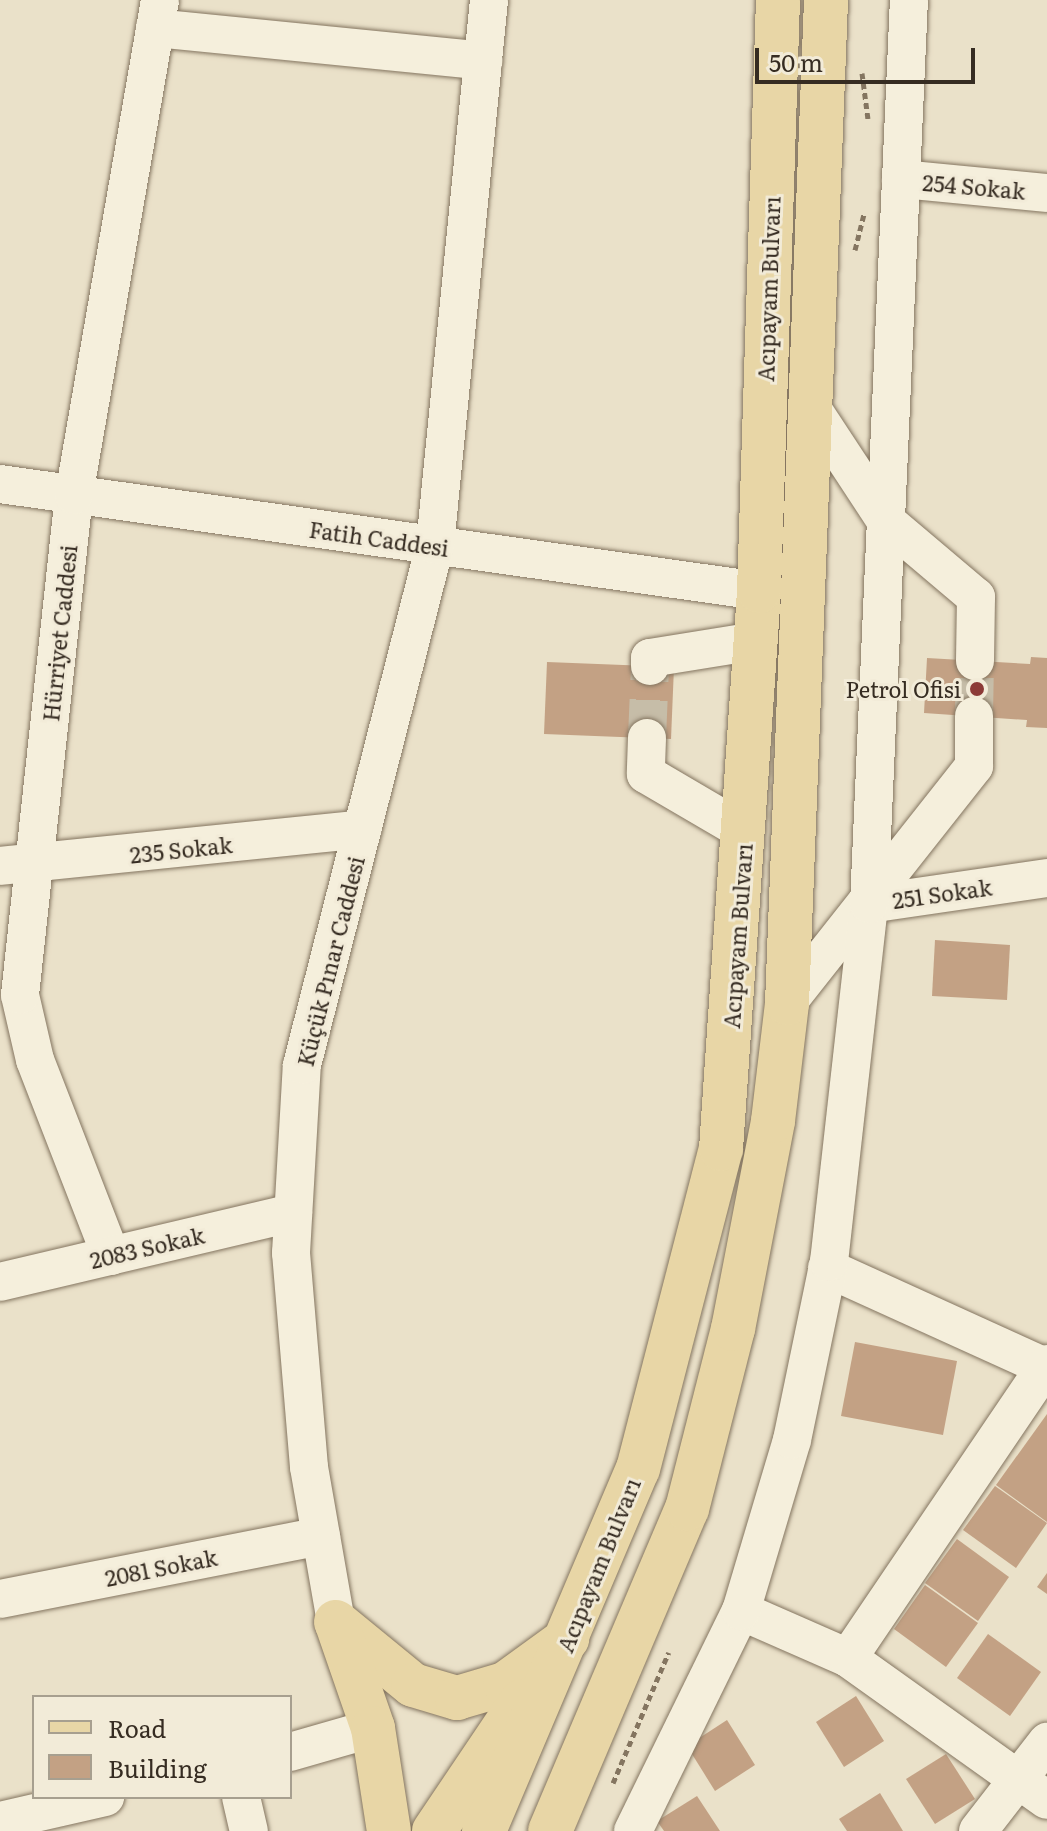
<!DOCTYPE html>
<html>
<head>
<meta charset="utf-8">
<style>
  body { margin:0 }
  #map { position:relative; width:1047px; height:1831px; overflow:hidden; background:#eae1c9; font-family:Literata,serif }
  div>[style] { position:absolute }
  [style*='--x'] { left:calc(var(--x)*1px); top:calc(var(--y)*1px); width:calc(var(--w)*1px); rotate:calc(var(--a)*1deg) }
  .building>* { inset:0; background:#c3a184 }
  .minor-tunnel>* { height:38px; margin-top:-19px; transform-origin:0; background:repeating-linear-gradient(90deg,#c6bda8 0 38px,transparent 0 57px) }
  .path>* { height:5px; margin-top:-2.5px; transform-origin:0; background:repeating-linear-gradient(90deg,#847560 0 6px,transparent 0 10px) }
  .roads { filter:drop-shadow(0 0 2px #847560) drop-shadow(0 0 2px #847560) }
  .minor>* { height:38px; margin:-19px; padding:0 19px; transform-origin:19px; border-radius:19px; background:#f5efdc }
  .major>* { height:44px; margin:-22px; padding:0 22px; transform-origin:22px; border-radius:22px; background:#e8d6a6 }
  .dots>* { width:22px; height:22px; translate:-50% -50%; box-sizing:border-box; border:4px solid #f2ebd8; border-radius:50% }
  span { translate:-50% -50%; white-space:nowrap; text-align:center; line-height:1.15; -webkit-text-stroke:6px #f2ebd8; paint-order:stroke }
  .street-label { font-size:22px; color:#362c22 }
  .poi-label { font-size:22px; color:#362c22 }
  .right { translate:-100% -50%; text-align:right }
  .legend { position:absolute; left:32px; top:1695px; width:260px; height:104px; box-sizing:border-box; background:#f2ebd8; border:2px solid #a79f8f; margin:0; padding:10px 14px; list-style:none; font-size:24px; color:#362c22 }
  .legend li { display:flex; align-items:center; gap:16px; height:40px }
  .legend b { width:40px; border:2px solid #a79f8f }
  .scale { position:absolute; left:755px; top:48px; width:220px; height:36px; box-sizing:border-box; border:4px solid #362c22; border-top:0; padding-left:10px; font-size:24px; line-height:28px; white-space:nowrap; color:#362c22; -webkit-text-stroke:6px #f2ebd8; paint-order:stroke }
</style>
</head>
<body>
<div id="map">
  <div class="building">
    <div style="clip-path:polygon(1031px 657px,1047px 658px,1047px 728px,1026px 727px,1027px 720px,924px 713px,927px 658px,1030px 664px)"></div>
    <div style="clip-path:polygon(547px 662px,674px 667px,671px 739px,544px 734px)"></div>
    <div style="clip-path:polygon(935px 940px,1010px 945px,1007px 1000px,932px 996px)"></div>
    <div style="clip-path:polygon(855px 1342px,957px 1361px,943px 1435px,841px 1416px)"></div>
    <div style="clip-path:polygon(1047px 1414px,1047px 1522px,996px 1485px)"></div>
    <div style="clip-path:polygon(995px 1486px,1047px 1523px,1016px 1568px,963px 1530px)"></div>
    <div style="clip-path:polygon(957px 1539px,1009px 1577px,978px 1621px,925px 1583px)"></div>
    <div style="clip-path:polygon(1047px 1573px,1047px 1594px,1037px 1587px)"></div>
    <div style="clip-path:polygon(925px 1585px,978px 1623px,946px 1667px,894px 1629px)"></div>
    <div style="clip-path:polygon(988px 1634px,1041px 1672px,1010px 1716px,957px 1678px)"></div>
    <div style="clip-path:polygon(856px 1696px,884px 1741px,844px 1767px,816px 1722px)"></div>
    <div style="clip-path:polygon(727px 1720px,755px 1765px,715px 1791px,687px 1746px)"></div>
    <div style="clip-path:polygon(946px 1754px,975px 1799px,935px 1824px,906px 1779px)"></div>
    <div style="clip-path:polygon(880px 1793px,903px 1831px,847px 1831px,839px 1819px)"></div>
    <div style="clip-path:polygon(697px 1796px,720px 1831px,664px 1831px,657px 1821px)"></div>
  </div>
  <div class="minor-tunnel">
    <div style="--x:974;--y:716;--w:55;--a:-89"></div>
    <div style="--x:647;--y:738;--w:72;--a:-87.6"></div>
  </div>
  <div class="path">
    <div style="--x:862;--y:73;--w:46;--a:82.6"></div>
    <div style="--x:855;--y:250;--w:38;--a:-76"></div>
    <div style="--x:613;--y:1783;--w:142;--a:-66.9"></div>
  </div>
  <div class="roads">
    <div class="minor">
      <div style="--x:155;--y:28;--w:330;--a:5.7"></div>
      <div style="--x:901;--y:179;--w:147;--a:5.5"></div>
      <div style="--x:811;--y:407;--w:136;--a:56.7"></div>
      <div style="--x:886;--y:521;--w:118;--a:40.2"></div>
      <div style="--x:976;--y:597;--w:64;--a:90.9"></div>
      <div style="--x:0;--y:484;--w:767;--a:8.02"></div>
      <div style="--x:650;--y:666;--w:8;--a:-90"></div>
      <div style="--x:650;--y:658;--w:107;--a:-9.1"></div>
      <div style="--x:647;--y:738;--w:36;--a:92"></div>
      <div style="--x:646;--y:774;--w:115;--a:30.4"></div>
      <div style="--x:0;--y:866;--w:364;--a:-5.8"></div>
      <div style="--x:869;--y:904;--w:180;--a:-8.3"></div>
      <div style="--x:787;--y:1003;--w:302;--a:-51.7"></div>
      <div style="--x:974;--y:766;--w:50;--a:-90"></div>
      <div style="--x:111;--y:1256;--w:210;--a:-111.2"></div>
      <div style="--x:35;--y:1060;--w:67;--a:-103"></div>
      <div style="--x:20;--y:995;--w:503;--a:-83.84"></div>
      <div style="--x:74;--y:495;--w:502;--a:-80.14"></div>
      <div style="--x:827;--y:1268;--w:235;--a:24.4"></div>
      <div style="--x:0;--y:1282;--w:301;--a:-13.3"></div>
      <div style="--x:0;--y:1599;--w:327;--a:-11.1"></div>
      <div style="--x:741;--y:1611;--w:117;--a:23.7"></div>
      <div style="--x:848;--y:1658;--w:244;--a:35.5"></div>
      <div style="--x:336;--y:1622;--w:157;--a:-99.9"></div>
      <div style="--x:309;--y:1467;--w:215;--a:-94.8"></div>
      <div style="--x:291;--y:1253;--w:188;--a:-86.7"></div>
      <div style="--x:302;--y:1065;--w:537;--a:-75.65"></div>
      <div style="--x:435;--y:545;--w:548;--a:-84.34"></div>
      <div style="--x:848;--y:1658;--w:355;--a:-55.9"></div>
      <div style="--x:290;--y:1752;--w:86;--a:-16.1"></div>
      <div style="--x:241;--y:1797;--w:35;--a:77"></div>
      <div style="--x:0;--y:1821;--w:108;--a:-12.9"></div>
      <div style="--x:633;--y:1831;--w:245;--a:-63.9"></div>
      <div style="--x:741;--y:1611;--w:178;--a:-73.4"></div>
      <div style="--x:792;--y:1440;--w:182;--a:-78.3"></div>
      <div style="--x:829;--y:1262;--w:360;--a:-83.6"></div>
      <div style="--x:869;--y:904;--w:905;--a:-87.47"></div>
      <div style="--x:978;--y:1831;--w:113;--a:-52.2"></div>
    </div>
    <div class="major">
      <div style="--x:336;--y:1622;--w:99;--a:39.3"></div>
      <div style="--x:413;--y:1685;--w:46;--a:16.5"></div>
      <div style="--x:457;--y:1698;--w:50;--a:-16.3"></div>
      <div style="--x:505;--y:1684;--w:77;--a:-36"></div>
      <div style="--x:337;--y:1624;--w:110;--a:70.9"></div>
      <div style="--x:373;--y:1728;--w:104;--a:81.2"></div>
      <div style="--x:434;--y:1831;--w:156;--a:-56"></div>
      <div style="--x:484;--y:1831;--w:393;--a:-67"></div>
      <div style="--x:638;--y:1469;--w:331;--a:-75.5"></div>
      <div style="--x:721;--y:1149;--w:559;--a:-86.1"></div>
      <div style="--x:759;--y:591;--w:591;--a:-88.16"></div>
      <div style="--x:550;--y:1831;--w:350;--a:-67"></div>
      <div style="--x:687;--y:1509;--w:186;--a:-75.7"></div>
      <div style="--x:733;--y:1329;--w:212;--a:-79.1"></div>
      <div style="--x:773;--y:1121;--w:119;--a:-83.2"></div>
      <div style="--x:787;--y:1003;--w:1004;--a:-87.77"></div>
    </div>
  </div>
  <div class="dots">
    <div style="left:977px;top:689px;background:#8c3a37"></div>
  </div>
  <div class="street-label">
    <span style="left:974px;top:186px;rotate:5deg">254 Sokak</span>
    <span style="left:768px;top:289px;rotate:-88deg">Acıpayam Bulvarı</span>
    <span style="left:379px;top:538px;rotate:8deg">Fatih Caddesi</span>
    <span style="left:59px;top:633px;rotate:-84deg">Hürriyet Caddesi</span>
    <span style="left:181px;top:849px;rotate:-6deg">235 Sokak</span>
    <span style="left:942px;top:893px;rotate:-8deg">251 Sokak</span>
    <span style="left:737px;top:936px;rotate:-86deg">Acıpayam Bulvarı</span>
    <span style="left:330px;top:961px;rotate:-76deg">Küçük Pınar Caddesi</span>
    <span style="left:147px;top:1247px;rotate:-13deg">2083 Sokak</span>
    <span style="left:598px;top:1565px;rotate:-68deg">Acıpayam Bulvarı</span>
    <span style="left:161px;top:1567px;rotate:-11deg">2081 Sokak</span>
  </div>
  <div class="poi-label">
    <span class="right" style="left:961px;top:689px">Petrol Ofisi</span>
  </div>
  <ul class="legend">
  <li><b style="height:10px;background:#e8d6a6"></b>Road</li>
  <li><b style="height:22px;background:#c3a184"></b>Building</li>
  </ul>
  <div class="scale">50 m</div>
</div>
</body>
</html>
